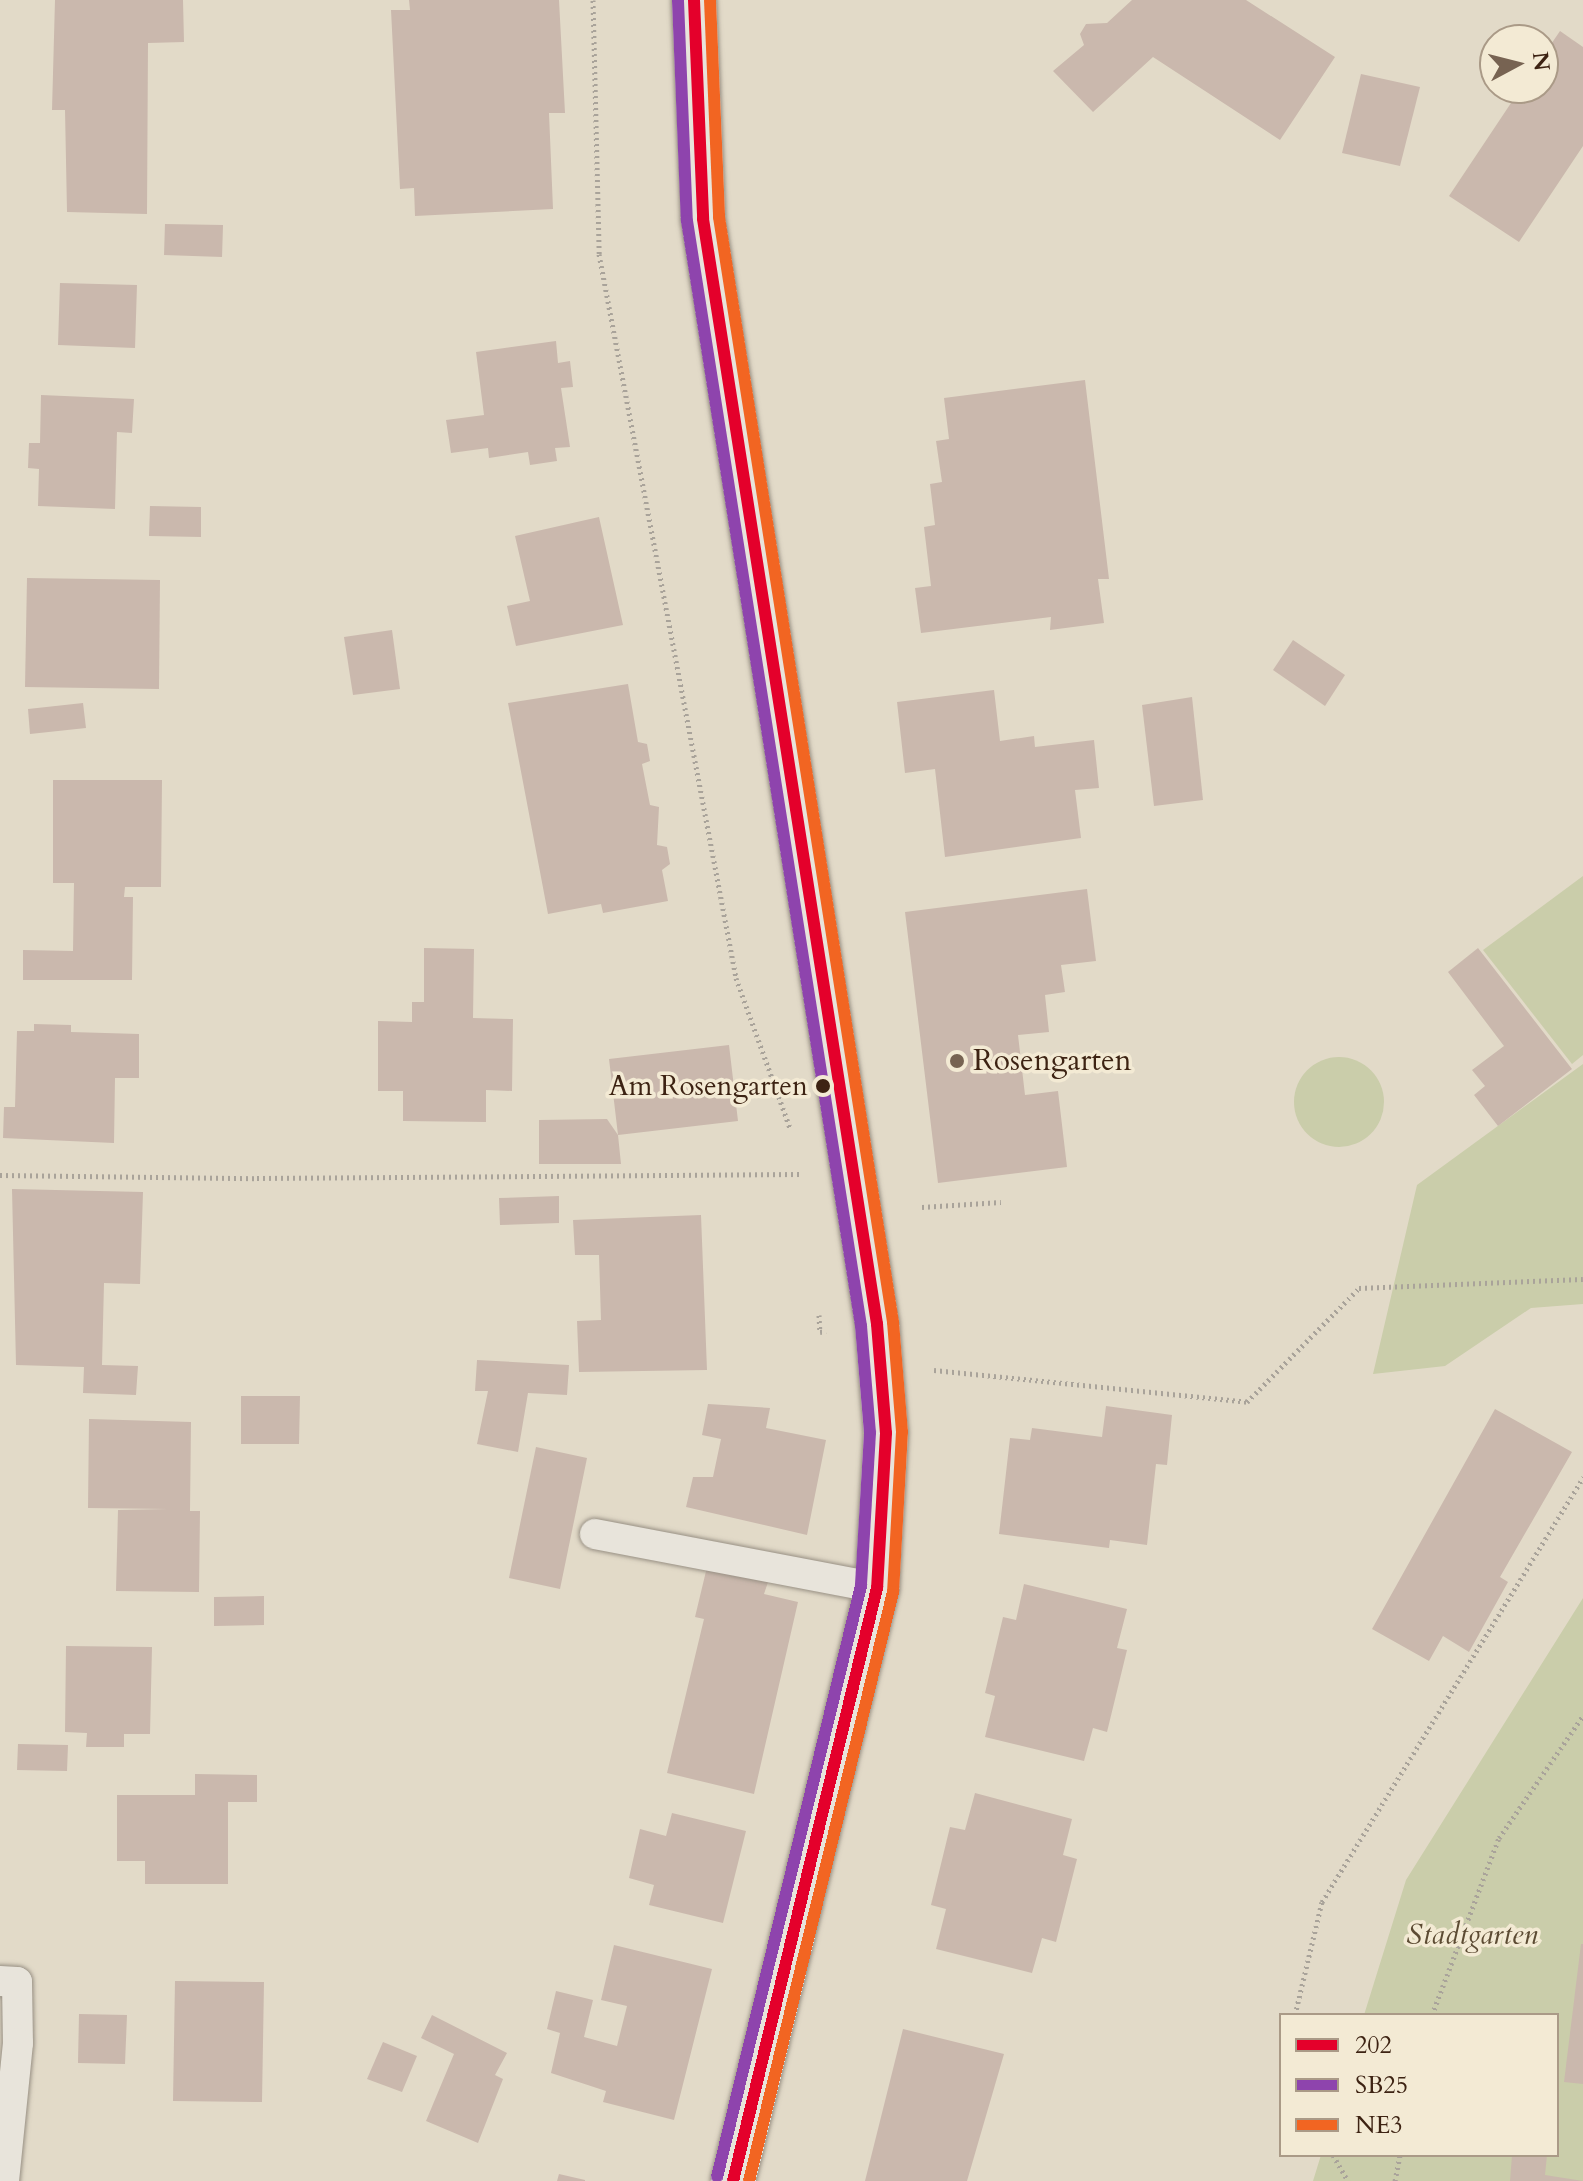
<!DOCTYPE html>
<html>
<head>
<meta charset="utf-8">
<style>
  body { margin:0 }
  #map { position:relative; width:1583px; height:2181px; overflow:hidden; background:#e2dac8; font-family:Cardo,serif }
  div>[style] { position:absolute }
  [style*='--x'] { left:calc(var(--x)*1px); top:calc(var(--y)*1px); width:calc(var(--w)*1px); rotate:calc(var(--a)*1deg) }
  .green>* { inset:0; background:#cacdaa }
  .round { border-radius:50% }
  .building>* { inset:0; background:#cab8ad }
  .path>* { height:5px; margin-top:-2.5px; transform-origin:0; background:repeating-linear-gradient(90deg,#a9a39a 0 2px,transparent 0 6px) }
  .roads { filter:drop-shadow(0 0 2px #989084) drop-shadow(0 0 2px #989084) }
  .service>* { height:30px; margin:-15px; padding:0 15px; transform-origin:15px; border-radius:15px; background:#e8e4db }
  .secondary>* { height:44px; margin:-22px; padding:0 22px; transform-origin:22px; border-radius:22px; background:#e8e4db }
  .bus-1>* { height:12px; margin:-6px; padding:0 6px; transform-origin:6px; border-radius:6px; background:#e4002b }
  .bus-2>* { height:12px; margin:-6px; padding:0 6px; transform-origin:6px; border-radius:6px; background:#8e44ad }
  .bus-3>* { height:12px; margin:-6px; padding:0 6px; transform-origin:6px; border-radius:6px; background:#f26522 }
  .dots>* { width:22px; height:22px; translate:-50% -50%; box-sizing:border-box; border:4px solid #f3ead4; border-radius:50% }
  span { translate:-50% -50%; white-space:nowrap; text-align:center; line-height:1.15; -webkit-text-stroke:7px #f3ead4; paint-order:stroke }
  .bus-label { font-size:28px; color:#3d2313 }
  .right { translate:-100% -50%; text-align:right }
  .poi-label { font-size:30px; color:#3d2313 }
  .left { translate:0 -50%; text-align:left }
  .park-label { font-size:30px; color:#5c4b33; font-style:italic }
  .legend { position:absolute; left:1279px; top:2013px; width:280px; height:144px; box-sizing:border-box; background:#f3ead4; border:2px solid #aa9a87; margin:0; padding:10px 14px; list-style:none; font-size:24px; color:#3d2313 }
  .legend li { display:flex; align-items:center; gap:16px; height:40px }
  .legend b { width:40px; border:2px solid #aa9a87 }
  .north { position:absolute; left:1479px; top:24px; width:80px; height:80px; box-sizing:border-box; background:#f3ead4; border:2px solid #aa9a87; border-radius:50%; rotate:83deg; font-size:22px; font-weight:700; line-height:32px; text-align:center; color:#3d2313 }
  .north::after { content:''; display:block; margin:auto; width:28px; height:36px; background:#776352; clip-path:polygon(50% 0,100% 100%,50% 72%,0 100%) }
</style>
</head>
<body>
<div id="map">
  <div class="green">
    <div style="clip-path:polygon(1583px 876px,1583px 1055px,1572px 1064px,1483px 950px)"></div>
    <div class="round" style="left:1294px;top:1057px;width:90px;height:90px"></div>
    <div style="clip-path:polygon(1583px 1064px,1583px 1304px,1531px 1308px,1445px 1366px,1373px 1374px,1417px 1185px)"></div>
    <div style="clip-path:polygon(1583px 1598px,1583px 2181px,1313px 2181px,1321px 2155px,1557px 2155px,1557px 2015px,1364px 2015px,1406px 1880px)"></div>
  </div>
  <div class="building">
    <div style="clip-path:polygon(55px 0,183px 0,184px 42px,148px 43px,147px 214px,67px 212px,65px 110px,52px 110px)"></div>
    <div style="clip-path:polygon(409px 0,559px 0,565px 113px,549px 113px,553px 209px,415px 216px,414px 188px,400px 189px,391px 10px,410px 10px)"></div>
    <div style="clip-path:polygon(1132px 0,1246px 0,1335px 57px,1280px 140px,1153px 57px,1093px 112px,1053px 71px,1084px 45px,1080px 34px,1086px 24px,1107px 23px)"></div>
    <div style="clip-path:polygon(1560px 31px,1583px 47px,1583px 146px,1519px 242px,1449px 196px,1521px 88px,1543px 88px,1543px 56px)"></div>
    <div style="clip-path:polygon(1361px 74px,1420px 87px,1400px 166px,1342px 153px)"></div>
    <div style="clip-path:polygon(165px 224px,223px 225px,222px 257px,164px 255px)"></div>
    <div style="clip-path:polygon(60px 283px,137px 285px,135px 348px,58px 345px)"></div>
    <div style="clip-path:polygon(556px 341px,558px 363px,570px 361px,573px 387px,561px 388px,570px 447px,555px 448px,557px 461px,530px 465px,528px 452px,489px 458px,488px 448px,451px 453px,446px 420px,484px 415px,476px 352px)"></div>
    <div style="clip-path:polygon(1085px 380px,1109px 579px,1098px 579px,1104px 623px,1050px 630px,1051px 617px,921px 633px,915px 588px,931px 586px,924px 527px,935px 525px,930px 484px,942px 482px,936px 441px,949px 439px,944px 398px)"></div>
    <div style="clip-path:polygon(41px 395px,134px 399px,132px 433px,117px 432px,115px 509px,38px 506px,39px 469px,28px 468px,29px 443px,40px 443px)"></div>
    <div style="clip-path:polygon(150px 506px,201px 507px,201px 537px,149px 536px)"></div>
    <div style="clip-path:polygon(599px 517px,623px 625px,516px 646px,507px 606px,530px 601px,515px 536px)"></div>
    <div style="clip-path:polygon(27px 578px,160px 580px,159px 689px,25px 687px)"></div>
    <div style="clip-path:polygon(392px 630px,400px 689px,353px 695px,344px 637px)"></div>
    <div style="clip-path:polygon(1293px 640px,1345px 675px,1325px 706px,1273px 670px)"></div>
    <div style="clip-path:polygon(628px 684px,638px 742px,647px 744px,650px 761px,642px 764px,650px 805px,659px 807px,657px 845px,667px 847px,670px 864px,662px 870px,668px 901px,603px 913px,601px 904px,548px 914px,508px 703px)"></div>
    <div style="clip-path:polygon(994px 690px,1000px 741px,1034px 736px,1035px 747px,1094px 740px,1099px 788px,1075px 790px,1081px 838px,945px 857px,935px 769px,905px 773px,897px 702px)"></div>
    <div style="clip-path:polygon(1192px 697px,1203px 800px,1154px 806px,1142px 705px)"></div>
    <div style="clip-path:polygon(83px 703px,86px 728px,30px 734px,28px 709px)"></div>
    <div style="clip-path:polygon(53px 780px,162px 780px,161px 887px,125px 887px,124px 897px,133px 897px,132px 980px,23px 980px,23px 950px,73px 951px,74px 883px,53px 883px)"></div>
    <div style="clip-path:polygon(1087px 889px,1096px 961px,1061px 965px,1065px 992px,1045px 995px,1049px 1032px,1018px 1035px,1025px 1095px,1058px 1091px,1067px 1167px,938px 1183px,905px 912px)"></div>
    <div style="clip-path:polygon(424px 948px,474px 949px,473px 1018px,513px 1019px,512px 1091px,486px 1090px,486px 1122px,403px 1121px,403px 1091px,378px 1091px,378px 1021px,412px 1022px,412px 1002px,424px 1002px)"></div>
    <div style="clip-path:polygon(1478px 948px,1572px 1069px,1498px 1126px,1474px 1095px,1485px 1086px,1472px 1070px,1504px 1046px,1448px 972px)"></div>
    <div style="clip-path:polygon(34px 1024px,71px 1025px,71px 1032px,139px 1034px,139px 1078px,115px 1078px,114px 1143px,3px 1138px,4px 1107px,15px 1107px,17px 1031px,34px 1031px)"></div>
    <div style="clip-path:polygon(729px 1045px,738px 1121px,618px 1135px,621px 1164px,539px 1164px,539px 1120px,607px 1119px,618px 1135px,609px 1059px)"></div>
    <div style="clip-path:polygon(12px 1189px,143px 1192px,140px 1284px,104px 1283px,102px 1365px,138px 1366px,136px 1395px,83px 1393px,84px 1367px,16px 1365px)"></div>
    <div style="clip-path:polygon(559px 1196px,559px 1223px,500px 1225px,499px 1198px)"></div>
    <div style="clip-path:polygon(701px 1215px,707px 1370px,579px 1372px,577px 1321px,601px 1320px,599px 1255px,575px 1255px,573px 1220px)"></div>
    <div style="clip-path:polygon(477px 1360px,569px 1365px,567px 1395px,528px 1393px,518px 1452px,477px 1444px,488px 1391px,475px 1391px)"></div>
    <div style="clip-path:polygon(241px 1396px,300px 1396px,299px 1444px,241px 1444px)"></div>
    <div style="clip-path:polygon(708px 1404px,770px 1408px,766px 1428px,826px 1440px,807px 1535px,686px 1507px,693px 1477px,713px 1477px,721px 1439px,702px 1435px)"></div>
    <div style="clip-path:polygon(1106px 1406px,1172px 1415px,1167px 1465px,1156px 1464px,1147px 1545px,1110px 1540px,1109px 1548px,999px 1534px,1010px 1438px,1030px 1440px,1032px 1428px,1102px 1437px)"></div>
    <div style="clip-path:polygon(1495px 1409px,1572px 1452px,1500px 1577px,1508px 1582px,1469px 1652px,1443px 1636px,1429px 1661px,1372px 1629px)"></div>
    <div style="clip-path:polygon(89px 1419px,191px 1422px,190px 1511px,200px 1511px,199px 1592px,116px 1591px,118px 1510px,168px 1509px,88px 1508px)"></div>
    <div style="clip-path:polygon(536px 1447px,587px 1458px,560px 1589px,509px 1578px)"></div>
    <div style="clip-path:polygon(707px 1567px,768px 1582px,764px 1594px,798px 1602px,754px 1794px,667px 1773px,704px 1619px,695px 1617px)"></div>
    <div style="clip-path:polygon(1024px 1584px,1127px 1609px,1117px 1648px,1127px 1650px,1107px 1732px,1093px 1728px,1084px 1761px,985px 1737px,995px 1696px,985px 1693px,1003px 1617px,1016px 1620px)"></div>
    <div style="clip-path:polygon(264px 1596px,264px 1625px,214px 1626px,214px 1597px)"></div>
    <div style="clip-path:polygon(66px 1646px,152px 1647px,150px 1734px,124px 1734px,124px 1747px,86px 1747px,87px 1733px,65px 1732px)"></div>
    <div style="clip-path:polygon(18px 1744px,68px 1745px,67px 1771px,17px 1770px)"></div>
    <div style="clip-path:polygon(195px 1774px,257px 1775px,257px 1802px,228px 1802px,228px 1884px,145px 1884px,145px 1861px,117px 1861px,117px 1795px,195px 1795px)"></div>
    <div style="clip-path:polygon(975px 1793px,1072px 1819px,1063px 1855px,1077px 1859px,1056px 1942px,1042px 1938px,1032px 1973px,936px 1949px,946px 1909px,931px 1905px,950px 1827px,965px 1830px)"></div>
    <div style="clip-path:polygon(672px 1813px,746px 1831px,723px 1923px,649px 1905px,654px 1885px,629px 1878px,640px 1829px,666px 1836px)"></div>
    <div style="clip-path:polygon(1581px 1944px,1583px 1944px,1583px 2084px,1564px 2082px)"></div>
    <div style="clip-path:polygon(614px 1945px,712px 1969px,674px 2120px,603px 2102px,606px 2091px,551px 2073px,560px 2033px,547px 2029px,556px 1991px,593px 2000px,584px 2037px,617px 2046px,627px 2006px,601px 2000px)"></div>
    <div style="clip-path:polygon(175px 1981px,264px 1982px,262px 2102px,173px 2101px)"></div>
    <div style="clip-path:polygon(79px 2014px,127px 2015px,125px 2064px,78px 2063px)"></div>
    <div style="clip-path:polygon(432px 2015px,507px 2053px,495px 2075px,503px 2079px,478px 2143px,426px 2121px,454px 2054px,421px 2038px)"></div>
    <div style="clip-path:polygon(903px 2029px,1004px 2054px,967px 2181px,865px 2181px)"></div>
    <div style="clip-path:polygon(383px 2042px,417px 2056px,402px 2092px,367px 2079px)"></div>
    <div style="clip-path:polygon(1512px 2155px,1547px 2155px,1545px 2175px,1583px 2181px,1510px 2181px)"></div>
    <div style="clip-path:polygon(559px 2174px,585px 2180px,585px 2181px,557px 2181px)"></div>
  </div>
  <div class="path">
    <div style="--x:593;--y:0;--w:254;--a:88.6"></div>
    <div style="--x:599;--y:254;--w:737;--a:79.28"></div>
    <div style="--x:736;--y:978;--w:159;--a:70.2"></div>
    <div style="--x:0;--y:1175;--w:257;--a:0.7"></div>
    <div style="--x:257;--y:1178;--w:546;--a:-0.42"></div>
    <div style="--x:922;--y:1207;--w:79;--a:-3.6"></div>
    <div style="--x:819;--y:1315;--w:17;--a:87"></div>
    <div style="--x:820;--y:1332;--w:6;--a:-9"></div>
    <div style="--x:934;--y:1370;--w:315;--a:5.8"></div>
    <div style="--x:1247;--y:1402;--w:160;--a:-45.5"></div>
    <div style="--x:1359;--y:1288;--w:224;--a:-2.3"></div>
    <div style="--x:1295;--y:2015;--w:116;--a:-76.6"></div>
    <div style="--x:1322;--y:1902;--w:499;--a:-58.4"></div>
    <div style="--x:1432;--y:2015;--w:189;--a:-69.3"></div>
    <div style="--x:1499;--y:1838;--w:148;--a:-55.5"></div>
    <div style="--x:1333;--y:2155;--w:30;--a:60"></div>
    <div style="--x:1395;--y:2181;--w:26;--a:-79"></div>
  </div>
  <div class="roads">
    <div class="service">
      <div style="--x:595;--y:1534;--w:287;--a:10.8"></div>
      <div style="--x:0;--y:1981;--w:17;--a:3"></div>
      <div style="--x:17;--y:1982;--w:61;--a:89.1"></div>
      <div style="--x:18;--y:2043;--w:139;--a:95.8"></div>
    </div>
    <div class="secondary">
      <div style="--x:694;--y:0;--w:219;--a:87.6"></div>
      <div style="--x:703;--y:219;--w:1119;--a:81.05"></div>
      <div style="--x:877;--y:1324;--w:109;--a:85.3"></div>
      <div style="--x:886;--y:1433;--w:155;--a:93.3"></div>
      <div style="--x:877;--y:1588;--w:610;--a:103.65"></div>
    </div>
  </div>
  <div class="bus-1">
    <div style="--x:694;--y:0;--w:219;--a:87.6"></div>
    <div style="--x:703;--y:219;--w:1119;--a:81.05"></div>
    <div style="--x:877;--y:1324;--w:109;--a:85.3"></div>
    <div style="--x:886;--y:1433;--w:155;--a:93.3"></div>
    <div style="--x:877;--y:1588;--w:610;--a:103.65"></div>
  </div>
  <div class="bus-2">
    <div style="--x:678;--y:1;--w:220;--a:87.7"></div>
    <div style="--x:687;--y:221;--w:1119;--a:81.05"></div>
    <div style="--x:861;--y:1326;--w:107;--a:85.2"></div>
    <div style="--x:870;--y:1433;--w:153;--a:93.4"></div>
    <div style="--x:861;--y:1586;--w:608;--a:103.69"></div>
  </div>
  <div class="bus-3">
    <div style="--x:710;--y:0;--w:217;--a:87.6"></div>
    <div style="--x:719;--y:217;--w:1119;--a:81.05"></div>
    <div style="--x:893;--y:1322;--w:110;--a:85.3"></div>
    <div style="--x:902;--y:1432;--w:160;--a:93.2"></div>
    <div style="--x:893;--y:1592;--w:606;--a:103.74"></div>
  </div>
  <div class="dots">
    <div style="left:957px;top:1061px;background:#776352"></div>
    <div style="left:823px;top:1086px;background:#3d2313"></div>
  </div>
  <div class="bus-label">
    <span class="right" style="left:808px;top:1086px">Am Rosengarten</span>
  </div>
  <div class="poi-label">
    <span class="left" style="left:973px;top:1061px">Rosengarten</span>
  </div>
  <div class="park-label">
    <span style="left:1472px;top:1935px">Stadtgarten</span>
  </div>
  <ul class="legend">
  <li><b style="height:10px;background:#e4002b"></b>202</li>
  <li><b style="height:10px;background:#8e44ad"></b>SB25</li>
  <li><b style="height:10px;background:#f26522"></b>NE3</li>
  </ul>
  <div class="north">N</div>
</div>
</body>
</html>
